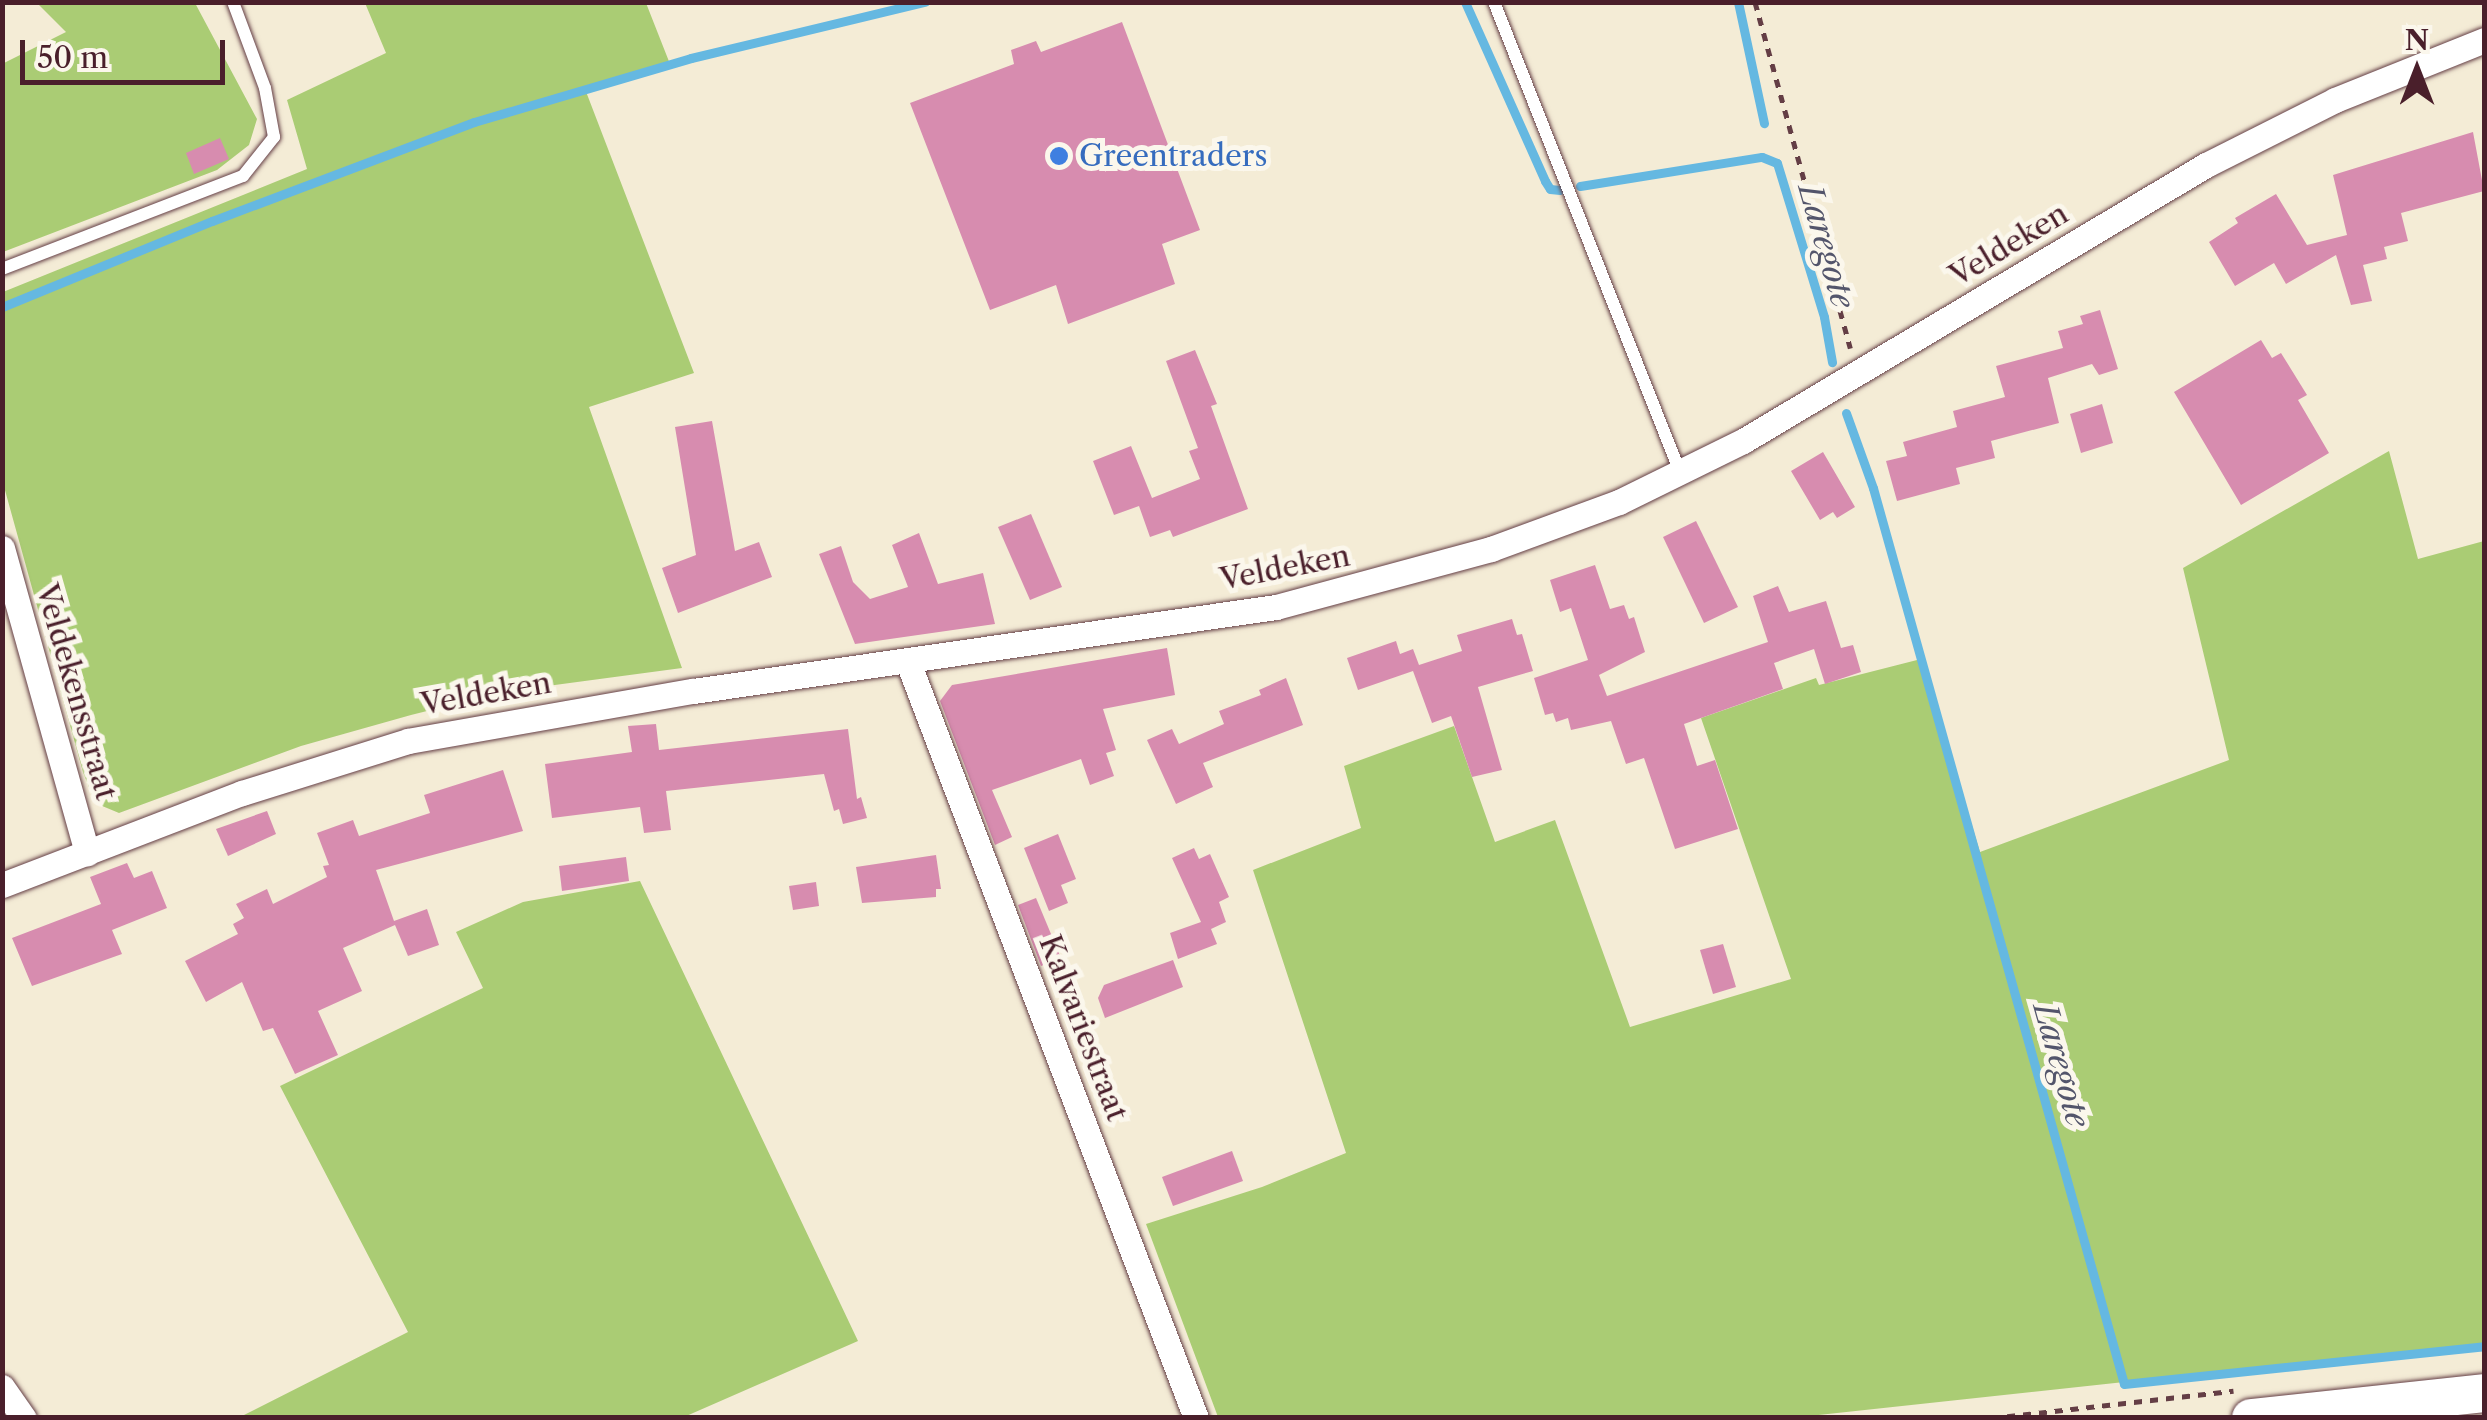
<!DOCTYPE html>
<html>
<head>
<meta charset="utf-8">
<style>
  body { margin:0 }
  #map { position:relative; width:2487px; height:1420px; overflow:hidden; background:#f4ecd6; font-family:"Libre Caslon Text",serif }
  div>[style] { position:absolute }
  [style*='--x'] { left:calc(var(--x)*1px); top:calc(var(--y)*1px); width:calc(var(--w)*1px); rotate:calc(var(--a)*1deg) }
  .green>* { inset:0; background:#aacc74 }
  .stream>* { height:9px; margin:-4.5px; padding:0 4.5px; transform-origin:4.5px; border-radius:4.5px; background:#65b8e1 }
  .building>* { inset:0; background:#d78caf }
  .path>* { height:5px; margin-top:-2.5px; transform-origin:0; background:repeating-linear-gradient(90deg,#643e45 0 8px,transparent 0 16px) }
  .roads { filter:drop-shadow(0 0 2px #643e45) drop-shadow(0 0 2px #643e45) }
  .service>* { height:12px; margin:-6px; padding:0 6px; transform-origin:6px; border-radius:6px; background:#fff }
  .minor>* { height:25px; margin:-12.5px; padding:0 12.5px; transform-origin:12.5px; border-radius:12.5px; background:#fff }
  .secondary>* { height:38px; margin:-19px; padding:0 19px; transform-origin:19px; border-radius:19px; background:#fff }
  .dots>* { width:28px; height:28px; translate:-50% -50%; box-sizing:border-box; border:5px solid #fbf7ec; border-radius:50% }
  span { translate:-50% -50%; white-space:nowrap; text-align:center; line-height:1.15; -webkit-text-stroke:10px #fbf7ec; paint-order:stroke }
  .shop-label { font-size:30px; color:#366cbe }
  .left { translate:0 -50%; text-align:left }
  .street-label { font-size:30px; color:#4a1f2b }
  .water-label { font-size:32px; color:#53556b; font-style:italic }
  .frame { position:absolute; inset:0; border:5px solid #4a1f2b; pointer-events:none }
  .north { position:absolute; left:2367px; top:20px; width:100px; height:100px; -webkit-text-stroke:8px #fbf7ec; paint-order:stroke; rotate:0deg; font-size:28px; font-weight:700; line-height:40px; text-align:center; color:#4a1f2b }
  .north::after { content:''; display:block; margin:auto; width:35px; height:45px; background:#4a1f2b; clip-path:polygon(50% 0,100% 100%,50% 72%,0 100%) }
  .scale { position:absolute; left:20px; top:40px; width:205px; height:45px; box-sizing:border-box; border:5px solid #4a1f2b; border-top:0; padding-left:12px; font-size:30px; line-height:35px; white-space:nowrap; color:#4a1f2b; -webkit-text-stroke:8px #fbf7ec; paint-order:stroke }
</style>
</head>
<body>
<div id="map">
  <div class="green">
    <div style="clip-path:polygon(37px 3px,195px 3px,257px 119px,249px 145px,217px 170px,3px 252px,2px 64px,66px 32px)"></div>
    <div style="clip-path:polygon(365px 3px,646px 3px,670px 64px,585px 89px,694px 373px,589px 407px,682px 668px,503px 692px,411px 715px,301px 746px,119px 813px,95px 803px,83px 772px,3px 483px,3px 292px,307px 169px,287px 100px,386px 53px)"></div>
    <div style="clip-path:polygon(2389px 451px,2418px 559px,2484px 541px,2484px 1343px,1800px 1417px,1218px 1417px,1146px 1224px,1262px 1187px,1346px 1153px,1253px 870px,1361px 828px,1344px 766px,1454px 726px,1495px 842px,1555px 820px,1630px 1027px,1791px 979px,1701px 718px,1816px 678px,1819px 685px,1921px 659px,1980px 852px,2229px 760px,2183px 568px)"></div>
    <div style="clip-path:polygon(640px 881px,858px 1341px,684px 1417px,240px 1417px,408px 1332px,280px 1086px,483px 988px,456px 932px,523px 902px)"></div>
  </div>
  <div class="stream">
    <div style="--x:1465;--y:2;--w:196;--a:65.9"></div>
    <div style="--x:1545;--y:181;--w:9;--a:58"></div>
    <div style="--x:1550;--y:189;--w:10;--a:6"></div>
    <div style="--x:1738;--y:2;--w:124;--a:77.9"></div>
    <div style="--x:1580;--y:186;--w:184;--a:-9.1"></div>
    <div style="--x:1762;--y:157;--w:16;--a:22"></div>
    <div style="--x:1777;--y:163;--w:161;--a:73"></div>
    <div style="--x:1824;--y:317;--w:46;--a:79.9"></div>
    <div style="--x:2;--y:307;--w:227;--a:-22.3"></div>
    <div style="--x:212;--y:221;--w:280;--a:-20.7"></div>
    <div style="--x:474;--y:122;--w:226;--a:-16.4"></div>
    <div style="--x:691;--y:58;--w:241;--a:-13.5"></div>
    <div style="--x:1846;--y:413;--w:80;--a:70.2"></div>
    <div style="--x:1873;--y:488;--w:930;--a:74.35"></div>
    <div style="--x:2124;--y:1384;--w:362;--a:-6"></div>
  </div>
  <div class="building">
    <div style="clip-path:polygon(1122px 22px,1200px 230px,1162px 244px,1175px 284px,1068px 324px,1056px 285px,990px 310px,910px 103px,1014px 64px,1011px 50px,1036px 41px,1041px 52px)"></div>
    <div style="clip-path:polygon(2473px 132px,2484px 191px,2401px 213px,2408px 241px,2384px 247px,2387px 259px,2363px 265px,2372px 301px,2351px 305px,2336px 255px,2286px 284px,2274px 263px,2235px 286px,2209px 242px,2238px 223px,2235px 218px,2276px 194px,2307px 245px,2347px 235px,2333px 175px)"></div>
    <div style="clip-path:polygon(220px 138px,229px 159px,194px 174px,186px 153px)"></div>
    <div style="clip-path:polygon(2100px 310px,2118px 369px,2099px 375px,2092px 364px,2048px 378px,2059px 423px,1991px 441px,1995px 458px,1956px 468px,1960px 484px,1897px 501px,1886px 461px,1907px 456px,1903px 442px,1957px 427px,1953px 411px,2005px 397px,1996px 366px,2063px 348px,2058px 331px,2083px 324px,2080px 316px)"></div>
    <div style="clip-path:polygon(2261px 340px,2272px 358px,2281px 353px,2307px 395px,2298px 400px,2329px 453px,2241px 505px,2174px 392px)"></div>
    <div style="clip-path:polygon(1195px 350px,1217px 404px,1211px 406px,1248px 509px,1173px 537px,1170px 530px,1150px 537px,1139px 506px,1114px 515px,1093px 461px,1131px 446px,1152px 498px,1200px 479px,1189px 451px,1198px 448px,1166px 361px)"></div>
    <div style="clip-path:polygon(2102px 404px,2113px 443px,2081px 453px,2070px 414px)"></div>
    <div style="clip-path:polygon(712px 421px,735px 551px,759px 542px,772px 577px,678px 613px,662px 568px,696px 555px,675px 427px)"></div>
    <div style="clip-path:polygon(1823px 452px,1855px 507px,1837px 518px,1833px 512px,1820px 520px,1791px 471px)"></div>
    <div style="clip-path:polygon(1031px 514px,1062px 587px,1030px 600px,998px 527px)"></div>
    <div style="clip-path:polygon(1696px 521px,1738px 607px,1704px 623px,1663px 537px)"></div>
    <div style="clip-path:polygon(919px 533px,938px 584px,983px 573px,995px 624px,855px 644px,819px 554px,841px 546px,853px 582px,870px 599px,908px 587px,892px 545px)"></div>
    <div style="clip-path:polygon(1595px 565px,1610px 609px,1624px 605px,1629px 619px,1634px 617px,1645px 652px,1599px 675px,1607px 696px,1768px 642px,1753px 596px,1778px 586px,1789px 612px,1826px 601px,1841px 648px,1853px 645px,1861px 672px,1825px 684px,1814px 649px,1774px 663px,1783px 689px,1684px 724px,1697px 766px,1715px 760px,1738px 829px,1675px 849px,1644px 758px,1626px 764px,1611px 721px,1571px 730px,1568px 718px,1556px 722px,1553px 713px,1545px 715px,1534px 678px,1588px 660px,1571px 608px,1560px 612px,1550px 580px)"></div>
    <div style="clip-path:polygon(1512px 619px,1517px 635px,1522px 634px,1533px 671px,1478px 687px,1502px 770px,1472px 777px,1451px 716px,1432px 723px,1413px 671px,1358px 690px,1347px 658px,1396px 641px,1400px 654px,1413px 649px,1419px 665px,1462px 651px,1457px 635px)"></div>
    <div style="clip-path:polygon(1167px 648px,1175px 695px,1103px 709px,1116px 750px,1106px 753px,1114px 776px,1090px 785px,1081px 759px,992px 790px,1012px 837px,995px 845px,940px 701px,952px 685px)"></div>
    <div style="clip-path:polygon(1286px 678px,1303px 725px,1203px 763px,1213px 787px,1176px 804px,1147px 740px,1172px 729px,1179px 744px,1224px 724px,1219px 711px,1261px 695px,1259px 690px)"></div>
    <div style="clip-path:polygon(656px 724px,659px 750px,848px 729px,857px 799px,861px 797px,867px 818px,843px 824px,839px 809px,834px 811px,824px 774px,666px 791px,671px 830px,644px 833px,640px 807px,552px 818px,545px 764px,632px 752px,628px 726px)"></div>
    <div style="clip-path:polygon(503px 770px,523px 831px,376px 870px,394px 921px,427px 909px,439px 945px,408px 956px,395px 925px,343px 948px,362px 991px,318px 1011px,338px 1055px,295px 1074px,273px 1028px,263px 1031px,242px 982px,206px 1002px,185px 961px,238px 934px,233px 924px,244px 918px,236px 904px,267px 889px,273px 904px,327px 877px,323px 866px,329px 865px,317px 833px,353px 820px,359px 836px,430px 813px,424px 795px)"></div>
    <div style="clip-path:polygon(267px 811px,276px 834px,228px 856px,216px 829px)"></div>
    <div style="clip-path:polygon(1058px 834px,1076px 879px,1061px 885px,1068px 903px,1049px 911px,1024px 848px)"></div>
    <div style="clip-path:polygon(1194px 848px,1199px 859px,1210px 854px,1229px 897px,1219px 902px,1226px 922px,1211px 929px,1217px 944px,1178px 959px,1170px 933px,1201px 922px,1172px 858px)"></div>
    <div style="clip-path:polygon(936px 855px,941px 889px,936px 889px,936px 897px,862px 903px,856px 867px)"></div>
    <div style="clip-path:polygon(626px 857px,629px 881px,562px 891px,559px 866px)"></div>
    <div style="clip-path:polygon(127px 863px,134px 878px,152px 871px,167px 908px,112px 930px,122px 954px,32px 986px,12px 938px,101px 904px,90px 877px)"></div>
    <div style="clip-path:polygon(816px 882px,819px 906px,793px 910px,789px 886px)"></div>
    <div style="clip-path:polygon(1036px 898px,1061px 958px,1041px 966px,1018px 905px)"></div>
    <div style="clip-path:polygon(1723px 944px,1736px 987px,1713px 994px,1700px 950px)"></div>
    <div style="clip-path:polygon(1173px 960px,1183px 987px,1105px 1018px,1098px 998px,1104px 985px)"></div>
    <div style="clip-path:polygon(1232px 1151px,1243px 1181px,1173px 1206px,1162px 1177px)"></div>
  </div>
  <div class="path">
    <div style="--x:1755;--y:2;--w:359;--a:74.6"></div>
    <div style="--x:1991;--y:1418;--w:244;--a:-6.4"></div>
  </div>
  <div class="roads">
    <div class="service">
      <div style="--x:1494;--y:2;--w:505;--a:68.41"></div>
      <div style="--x:2;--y:269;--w:258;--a:-21.1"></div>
      <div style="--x:243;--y:176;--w:50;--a:-51.5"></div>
      <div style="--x:274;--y:137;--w:50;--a:-100.4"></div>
      <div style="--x:265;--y:88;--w:92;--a:-110.4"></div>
    </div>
    <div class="minor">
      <div style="--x:2;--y:548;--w:317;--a:74.4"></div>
      <div style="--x:908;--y:662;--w:809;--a:69.15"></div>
      <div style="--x:2;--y:885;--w:257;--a:-21"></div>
      <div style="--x:242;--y:793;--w:174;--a:-17.4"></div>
      <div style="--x:408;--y:741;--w:289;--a:-10"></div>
      <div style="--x:693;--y:691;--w:589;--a:-8.2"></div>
      <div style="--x:1276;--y:607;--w:223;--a:-15.1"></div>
      <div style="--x:1491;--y:549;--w:136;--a:-20.2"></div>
      <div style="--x:1619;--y:502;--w:138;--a:-26.2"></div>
      <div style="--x:1743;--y:441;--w:539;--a:-30.8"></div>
      <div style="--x:2206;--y:165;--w:144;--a:-26.7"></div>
      <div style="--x:2335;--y:100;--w:161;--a:-21.9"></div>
      <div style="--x:2;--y:1387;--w:38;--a:55"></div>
    </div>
    <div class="secondary">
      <div style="--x:2251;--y:1418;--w:234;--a:-6.1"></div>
    </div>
  </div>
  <div class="dots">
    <div style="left:1059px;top:156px;background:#3f7fe0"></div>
  </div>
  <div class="shop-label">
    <span class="left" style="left:1079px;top:156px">Greentraders</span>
  </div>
  <div class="street-label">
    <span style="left:2009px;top:245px;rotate:-31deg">Veldeken</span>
    <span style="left:1285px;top:568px;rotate:-11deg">Veldeken</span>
    <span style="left:76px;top:692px;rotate:74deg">Veldekensstraat</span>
    <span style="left:486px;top:694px;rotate:-10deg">Veldeken</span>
    <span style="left:1083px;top:1028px;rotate:69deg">Kalvariestraat</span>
  </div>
  <div class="water-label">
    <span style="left:1826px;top:246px;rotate:74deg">Laregote</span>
    <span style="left:2061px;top:1065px;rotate:74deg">Laregote</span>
  </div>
  <div class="frame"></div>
  <div class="north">N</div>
  <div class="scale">50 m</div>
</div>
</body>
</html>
